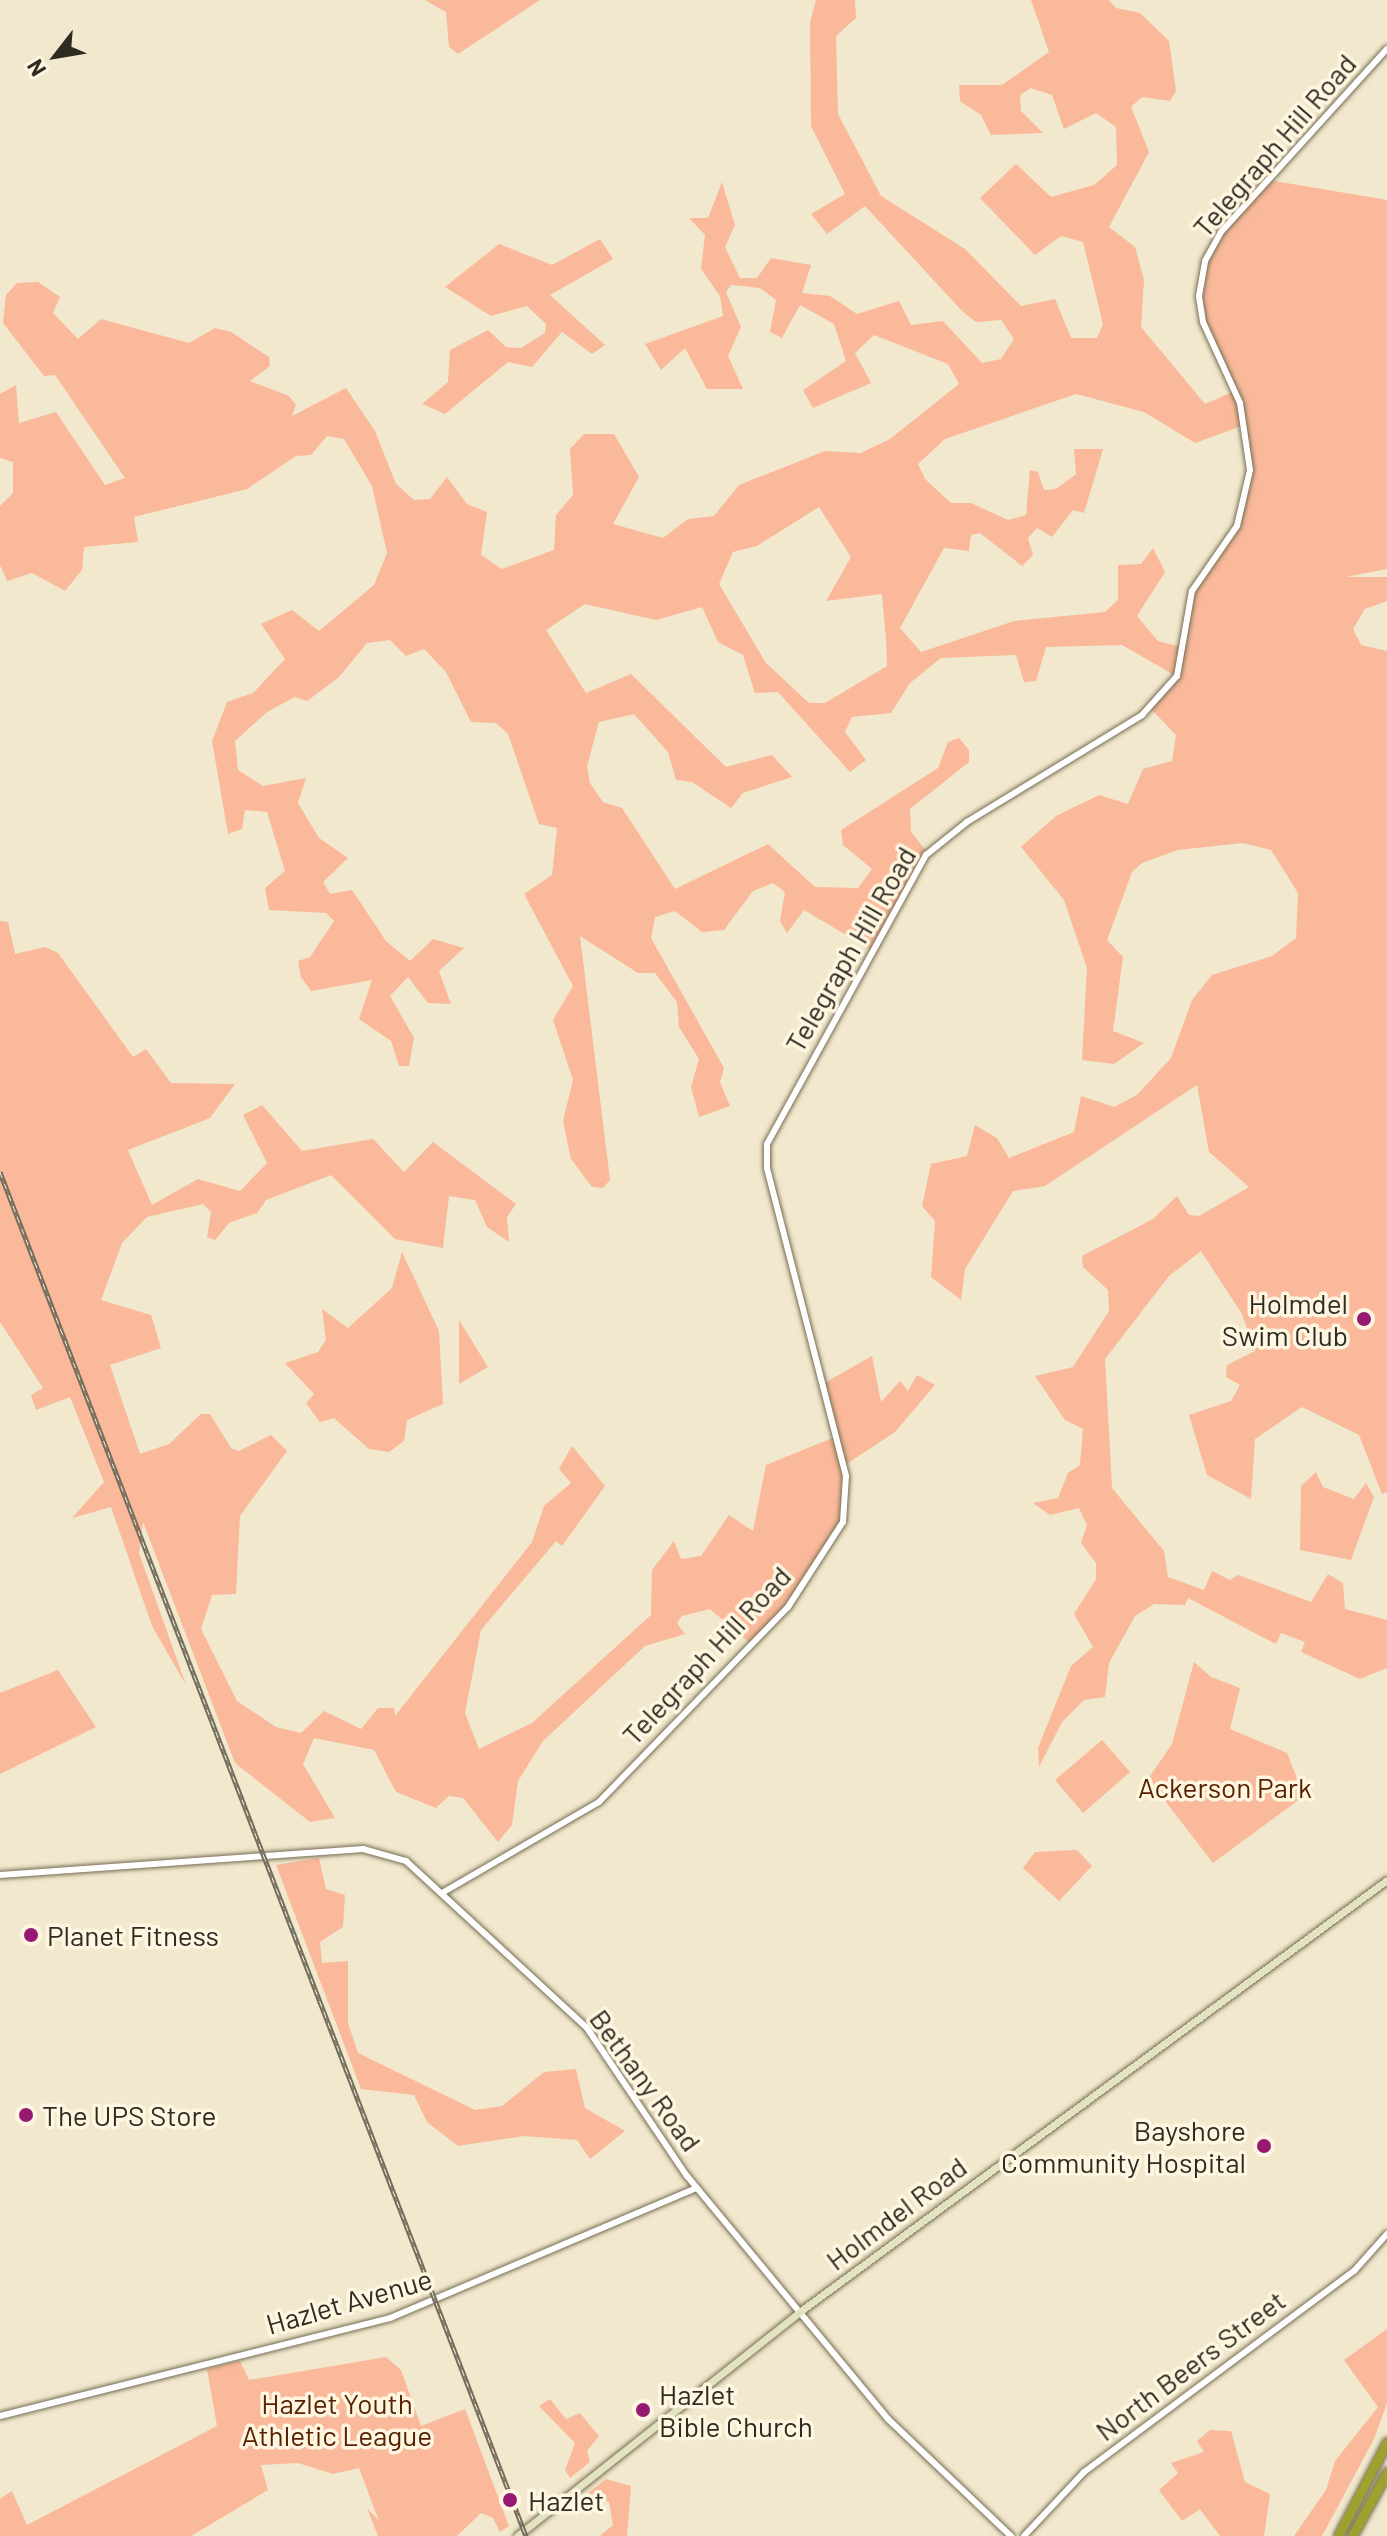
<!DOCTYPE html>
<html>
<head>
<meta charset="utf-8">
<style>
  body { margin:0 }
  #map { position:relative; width:1387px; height:2536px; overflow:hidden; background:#f2e8cd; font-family:Barlow,sans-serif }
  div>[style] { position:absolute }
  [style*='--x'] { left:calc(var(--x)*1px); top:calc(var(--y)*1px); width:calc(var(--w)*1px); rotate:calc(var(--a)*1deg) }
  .green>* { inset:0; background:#f9b99a }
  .roads { filter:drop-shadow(0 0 2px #766d55) drop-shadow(0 0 2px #766d55) }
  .tertiary>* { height:6px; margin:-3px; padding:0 3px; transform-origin:3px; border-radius:3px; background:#fff }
  .secondary>* { height:7px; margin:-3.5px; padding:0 3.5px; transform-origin:3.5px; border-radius:3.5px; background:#e2e3c0 }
  .motorway>* { height:9px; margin:-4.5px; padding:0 4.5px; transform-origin:4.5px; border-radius:4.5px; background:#9ea12d }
  .rail>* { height:5px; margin-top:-2.5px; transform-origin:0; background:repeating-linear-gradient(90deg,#fef6e0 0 6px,#736d5d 0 12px); box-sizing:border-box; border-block:2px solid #736d5d }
  .dots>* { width:22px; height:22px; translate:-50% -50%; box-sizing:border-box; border:4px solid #fef6e0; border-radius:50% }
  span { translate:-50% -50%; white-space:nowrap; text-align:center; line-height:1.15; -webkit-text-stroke:7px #fef6e0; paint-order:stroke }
  .street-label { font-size:28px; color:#2f2b21 }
  .poi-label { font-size:28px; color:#2f2b21 }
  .right { translate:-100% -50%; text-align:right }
  .left { translate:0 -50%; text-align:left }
  .park-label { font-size:28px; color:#582200 }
  .north { position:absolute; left:16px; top:16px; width:80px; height:80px; -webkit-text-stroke:6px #fef6e0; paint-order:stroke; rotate:239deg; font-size:22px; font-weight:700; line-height:32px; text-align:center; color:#2f2b21 }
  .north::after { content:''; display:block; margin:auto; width:28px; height:36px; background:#2f2b21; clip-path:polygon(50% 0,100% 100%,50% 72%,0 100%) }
</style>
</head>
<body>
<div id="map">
  <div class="green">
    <div style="clip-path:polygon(425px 0,540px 0,458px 54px,449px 47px,446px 12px)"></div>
    <div style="clip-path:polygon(evenodd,816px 0,855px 0,856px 18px,836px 36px,838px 114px,881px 196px,965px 249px,1021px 306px,1055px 299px,1071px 338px,1097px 338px,1103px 324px,1083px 242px,1061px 236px,1035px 255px,980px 198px,1016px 164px,1051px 197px,1094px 185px,1117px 165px,1116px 127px,1096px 113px,1064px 129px,1052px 95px,1031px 88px,1020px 95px,1021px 111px,1043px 133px,991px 135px,981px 115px,960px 101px,959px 85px,1002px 85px,1049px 52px,1031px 0,1109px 0,1116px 8px,1140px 13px,1169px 41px,1176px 91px,1170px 101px,1142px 97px,1131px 107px,1149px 152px,1109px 227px,1135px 247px,1144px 280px,1141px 327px,1205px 404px,1237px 390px,1206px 330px,1200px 274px,1214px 239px,1269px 180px,1387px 200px,1387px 569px,1346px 577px,1387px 577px,1387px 601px,1365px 609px,1353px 629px,1361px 645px,1387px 651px,1387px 1492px,1382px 1494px,1359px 1435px,1302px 1407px,1255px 1439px,1251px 1499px,1207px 1475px,1189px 1415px,1231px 1401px,1240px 1385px,1226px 1377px,1227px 1365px,1255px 1351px,1242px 1314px,1201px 1251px,1169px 1276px,1105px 1359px,1112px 1488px,1164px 1551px,1168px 1577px,1204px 1590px,1212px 1571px,1230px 1580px,1238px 1575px,1311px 1602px,1328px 1574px,1343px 1583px,1345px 1609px,1387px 1620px,1387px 1668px,1360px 1679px,1301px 1652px,1305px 1642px,1281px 1633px,1276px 1644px,1188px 1598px,1185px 1605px,1154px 1604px,1135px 1616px,1109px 1663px,1105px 1697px,1084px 1700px,1062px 1722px,1039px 1767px,1038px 1748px,1071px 1666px,1093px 1647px,1074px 1614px,1096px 1579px,1096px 1563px,1081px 1543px,1087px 1525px,1079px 1508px,1050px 1515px,1033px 1503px,1058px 1498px,1068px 1473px,1080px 1465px,1083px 1429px,1065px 1420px,1035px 1376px,1073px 1367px,1109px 1311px,1108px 1290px,1083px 1267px,1082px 1256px,1153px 1219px,1177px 1196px,1189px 1215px,1199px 1216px,1249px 1187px,1209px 1152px,1197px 1085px,1045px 1186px,1013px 1191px,965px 1269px,961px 1300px,931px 1277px,935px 1221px,922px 1206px,931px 1164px,967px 1156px,975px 1125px,997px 1138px,1009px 1158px,1074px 1132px,1081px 1096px,1114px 1107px,1137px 1095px,1171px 1058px,1192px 1000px,1212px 975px,1272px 956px,1296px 938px,1298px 893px,1271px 850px,1243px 843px,1178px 850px,1142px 863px,1132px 872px,1107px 940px,1123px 957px,1113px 1031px,1144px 1043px,1114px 1064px,1082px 1060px,1087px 968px,1064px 900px,1021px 847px,1056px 816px,1099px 795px,1128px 804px,1143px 769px,1172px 761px,1176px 735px,1151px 709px,1176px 676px,1122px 645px,1046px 647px,1036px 681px,1024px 682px,1016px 655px,941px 658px,910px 683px,891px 713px,852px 717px,845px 732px,866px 760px,850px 772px,778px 692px,755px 693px,743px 655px,718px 642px,702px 607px,656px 620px,585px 604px,546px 630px,586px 693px,631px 674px,726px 767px,772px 755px,792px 777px,743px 793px,731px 808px,692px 782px,676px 780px,668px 752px,634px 714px,599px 722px,587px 766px,590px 783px,603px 802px,622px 808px,675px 889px,768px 844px,815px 887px,858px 888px,872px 869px,843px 845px,841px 830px,938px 768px,948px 742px,959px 738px,969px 750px,969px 762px,910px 809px,911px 832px,927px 852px,875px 952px,804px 910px,787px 933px,780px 921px,785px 892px,773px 883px,753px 891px,724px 930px,702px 932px,675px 911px,655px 917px,651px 938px,724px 1068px,720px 1082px,730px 1106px,699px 1117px,691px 1087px,699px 1059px,679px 1027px,677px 1002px,655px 973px,638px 973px,580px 936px,610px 1180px,603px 1188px,592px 1187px,571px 1159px,563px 1121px,573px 1080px,553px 1020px,573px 986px,524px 894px,552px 875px,557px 828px,539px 824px,508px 734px,496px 723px,471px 722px,446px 672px,424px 649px,406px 656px,390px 640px,367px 643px,338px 678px,307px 701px,295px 697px,267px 712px,235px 741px,238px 770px,263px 786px,306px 778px,298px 803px,319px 838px,348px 858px,323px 882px,330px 894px,352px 890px,386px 941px,410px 961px,433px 939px,464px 948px,439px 971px,451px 1004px,428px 1003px,408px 977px,390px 996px,414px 1038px,409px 1066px,399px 1066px,391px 1041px,359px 1019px,372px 980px,311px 991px,301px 977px,298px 961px,310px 957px,334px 921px,326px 913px,269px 910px,265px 888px,285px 871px,267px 812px,245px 810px,242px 829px,228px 834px,212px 741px,227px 702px,253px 693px,285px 659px,261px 624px,292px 610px,319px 631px,374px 585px,387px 553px,372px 486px,344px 439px,327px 436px,311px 455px,296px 456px,247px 489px,134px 517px,138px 542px,84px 547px,82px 570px,65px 591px,32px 573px,7px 581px,0 565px,0 506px,13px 493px,13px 462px,0 458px,0 394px,16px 385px,19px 423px,56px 412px,105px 485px,125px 478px,55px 375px,44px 376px,3px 323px,6px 295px,17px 283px,38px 282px,60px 297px,53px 313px,78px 339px,101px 319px,189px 343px,215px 328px,231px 332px,269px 357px,270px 366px,250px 381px,289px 396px,296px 405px,292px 416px,346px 388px,375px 431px,396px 484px,414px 500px,430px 499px,447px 477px,467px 504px,487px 512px,481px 555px,502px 569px,554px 550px,556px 515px,573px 495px,570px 449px,584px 434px,614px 434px,639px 477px,613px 524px,663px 538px,688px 519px,714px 516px,739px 485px,825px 451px,861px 453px,890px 439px,959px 384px,948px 364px,874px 335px,855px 353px,871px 383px,813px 408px,803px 390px,846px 361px,834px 324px,800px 305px,782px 338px,770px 332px,776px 300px,760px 288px,731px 285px,726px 292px,741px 327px,728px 356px,743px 389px,707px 389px,685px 348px,661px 370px,645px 344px,723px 316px,720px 296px,701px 269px,705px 235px,689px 218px,708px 218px,722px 182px,735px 225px,725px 247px,740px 278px,757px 278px,771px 258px,811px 265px,802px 293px,830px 296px,857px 314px,899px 301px,911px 325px,943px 321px,982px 363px,1001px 359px,1014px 339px,1001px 320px,976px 322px,963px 312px,865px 206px,827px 234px,811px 214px,845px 194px,811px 126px,810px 22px,816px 0,1076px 394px,1144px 412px,1195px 443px,1247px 424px,1250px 467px,1239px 522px,1196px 579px,1185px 648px,1158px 641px,1137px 616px,1165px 572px,1153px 548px,1141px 564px,1118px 565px,1118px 600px,1105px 612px,1014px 621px,921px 652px,900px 628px,944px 548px,969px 551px,971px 535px,980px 533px,1022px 566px,1033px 555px,1028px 538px,1037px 528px,1052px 537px,1073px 510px,1084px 513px,1103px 449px,1074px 449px,1076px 474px,1056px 489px,1044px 490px,1038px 472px,1030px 470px,1026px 515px,1008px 520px,971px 503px,951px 503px,925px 479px,918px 464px,945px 439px,1076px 394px,816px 0,819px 507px,851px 557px,826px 601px,882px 594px,886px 640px,887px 666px,825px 703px,809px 703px,766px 663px,719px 584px,733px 552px,757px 546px,819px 507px)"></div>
    <div style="clip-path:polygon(600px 239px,613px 259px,550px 295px,605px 345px,592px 354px,562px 332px,532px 367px,508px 362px,445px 414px,422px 404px,448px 382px,450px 350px,488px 330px,506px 347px,521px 348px,545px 333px,546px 324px,527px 306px,491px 316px,445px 287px,499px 244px,552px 265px)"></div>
    <div style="clip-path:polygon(0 921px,8px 922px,15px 954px,45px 947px,58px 953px,133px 1057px,146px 1049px,171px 1083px,235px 1084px,210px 1118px,128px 1150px,152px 1205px,198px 1179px,240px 1191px,267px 1163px,243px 1115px,262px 1105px,302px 1151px,373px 1139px,404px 1172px,433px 1142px,516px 1204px,507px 1217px,509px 1242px,487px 1227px,475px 1200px,449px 1196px,443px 1248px,395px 1239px,331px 1175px,266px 1200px,257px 1213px,229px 1223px,215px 1240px,207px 1237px,211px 1212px,203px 1204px,147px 1217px,122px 1243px,101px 1300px,151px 1315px,161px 1348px,110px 1365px,140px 1454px,169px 1444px,201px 1414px,210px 1414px,231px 1448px,239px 1451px,271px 1435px,287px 1451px,240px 1516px,236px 1594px,212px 1595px,201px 1629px,237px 1701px,276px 1727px,301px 1733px,324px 1711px,361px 1729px,378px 1708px,394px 1708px,395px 1716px,532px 1542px,544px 1506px,571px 1483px,559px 1469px,572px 1446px,605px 1486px,562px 1546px,556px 1541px,481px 1630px,465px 1713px,479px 1749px,532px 1723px,651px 1615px,652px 1570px,674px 1541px,681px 1559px,701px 1556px,729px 1515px,753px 1531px,766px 1465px,835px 1437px,821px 1385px,872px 1356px,881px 1402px,900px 1381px,908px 1391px,917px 1375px,935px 1385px,895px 1432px,842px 1467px,842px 1526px,792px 1601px,751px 1644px,710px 1609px,682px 1616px,677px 1623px,685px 1634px,645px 1646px,543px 1741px,518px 1781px,512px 1825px,498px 1842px,463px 1798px,449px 1796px,436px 1808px,396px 1792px,374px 1750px,314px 1738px,303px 1764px,335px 1818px,310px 1822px,235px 1763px,143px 1522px,139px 1553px,186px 1685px,152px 1626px,111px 1507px,72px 1518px,104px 1482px,70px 1397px,36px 1410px,31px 1395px,43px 1388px,0 1322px)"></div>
    <div style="clip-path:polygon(402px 1252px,439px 1331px,443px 1404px,407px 1420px,404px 1441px,389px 1452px,369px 1449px,334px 1418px,320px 1422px,306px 1403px,314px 1394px,285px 1363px,318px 1352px,326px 1340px,322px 1309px,348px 1328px,392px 1288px)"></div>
    <div style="clip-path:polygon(459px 1320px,488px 1367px,459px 1384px)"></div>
    <div style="clip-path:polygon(1316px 1472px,1323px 1487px,1354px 1499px,1366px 1483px,1374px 1497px,1351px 1560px,1300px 1550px,1301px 1486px)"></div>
    <div style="clip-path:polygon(1194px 1662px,1211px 1677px,1240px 1688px,1230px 1729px,1287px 1753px,1304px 1796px,1213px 1863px,1148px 1779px,1172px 1744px)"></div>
    <div style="clip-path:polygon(58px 1670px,96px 1727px,0 1774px,0 1693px)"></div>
    <div style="clip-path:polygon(1102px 1740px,1130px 1772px,1083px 1813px,1055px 1780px)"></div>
    <div style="clip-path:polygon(1077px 1850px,1092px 1866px,1059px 1901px,1023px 1868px,1035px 1852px)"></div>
    <div style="clip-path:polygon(319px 1858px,326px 1889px,345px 1895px,343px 1927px,320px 1942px,322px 1963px,348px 1961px,348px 2023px,358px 2053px,475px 2110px,502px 2106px,544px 2072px,576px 2069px,585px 2108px,625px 2131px,590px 2159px,577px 2140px,524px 2136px,458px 2146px,427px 2122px,414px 2095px,361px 2089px,276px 1865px)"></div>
    <div style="clip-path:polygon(1387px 2329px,1387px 2403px,1374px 2439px,1322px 2536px,1294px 2536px,1326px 2490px,1335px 2461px,1378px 2407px,1344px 2360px)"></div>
    <div style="clip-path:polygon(386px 2357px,401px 2370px,421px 2426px,465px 2409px,509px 2526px,500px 2532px,493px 2518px,481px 2513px,457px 2536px,378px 2536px,367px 2508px,379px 2521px,359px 2468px,333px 2474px,298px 2463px,261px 2465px,268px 2490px,191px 2536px,0 2536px,0 2499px,12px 2491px,27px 2525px,217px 2426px,207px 2369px,240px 2361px,249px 2380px)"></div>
    <div style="clip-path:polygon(550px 2399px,566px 2419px,580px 2413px,599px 2436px,587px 2451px,590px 2462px,570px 2478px,565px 2470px,575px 2443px,539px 2406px)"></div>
    <div style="clip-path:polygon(1210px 2430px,1231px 2431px,1245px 2482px,1270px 2494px,1264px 2536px,1220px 2536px,1200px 2509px,1182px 2521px,1159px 2490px,1178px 2473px,1171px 2463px,1204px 2452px,1197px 2441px)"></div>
    <div style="clip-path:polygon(606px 2479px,631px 2486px,627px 2536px,600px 2536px,613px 2525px,609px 2502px,588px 2493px)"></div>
  </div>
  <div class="roads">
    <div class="tertiary">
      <div style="--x:0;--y:1875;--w:364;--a:-4.1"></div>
      <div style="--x:363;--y:1849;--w:45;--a:15.6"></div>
      <div style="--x:406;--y:1861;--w:246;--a:42.7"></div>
      <div style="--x:587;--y:2028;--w:179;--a:56"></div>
      <div style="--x:687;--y:2176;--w:315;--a:50.4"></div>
      <div style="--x:888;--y:2419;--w:170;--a:43.6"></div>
      <div style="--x:442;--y:1893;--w:181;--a:-30.1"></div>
      <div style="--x:599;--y:1802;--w:272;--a:-45.9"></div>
      <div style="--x:788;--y:1607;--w:101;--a:-57.1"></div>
      <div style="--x:843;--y:1522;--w:46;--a:-86.3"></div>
      <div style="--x:846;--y:1476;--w:318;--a:-104.4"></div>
      <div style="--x:767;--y:1168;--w:24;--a:-90"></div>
      <div style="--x:767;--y:1144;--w:330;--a:-61.2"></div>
      <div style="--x:926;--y:855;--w:53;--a:-38.8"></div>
      <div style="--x:967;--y:822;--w:205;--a:-31.4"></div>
      <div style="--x:1142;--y:715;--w:52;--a:-48.1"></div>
      <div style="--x:1177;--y:676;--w:86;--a:-80"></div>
      <div style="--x:1192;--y:591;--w:79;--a:-55.3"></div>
      <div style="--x:1237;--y:526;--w:57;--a:-76.9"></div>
      <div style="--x:1250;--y:470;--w:68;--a:-98.5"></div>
      <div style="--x:1240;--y:403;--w:89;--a:-114.6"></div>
      <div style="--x:1203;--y:322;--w:26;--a:-99"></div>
      <div style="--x:1199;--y:296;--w:36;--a:-80"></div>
      <div style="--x:1205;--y:261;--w:33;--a:-61"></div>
      <div style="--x:1221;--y:232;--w:247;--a:-47.8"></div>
      <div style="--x:0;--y:2416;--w:402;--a:-14.1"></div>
      <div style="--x:390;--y:2318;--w:333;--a:-23"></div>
      <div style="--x:1024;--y:2536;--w:88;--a:-46.8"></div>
      <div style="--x:1084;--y:2472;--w:337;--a:-36.7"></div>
      <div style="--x:1354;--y:2271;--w:50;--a:-48.3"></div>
    </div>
    <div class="secondary">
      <div style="--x:517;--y:2536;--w:364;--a:-38.4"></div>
      <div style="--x:802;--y:2310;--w:726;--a:-36.32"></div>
    </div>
    <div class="motorway">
      <div style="--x:1338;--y:2536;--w:106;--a:-62.5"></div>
      <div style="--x:1352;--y:2536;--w:73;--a:-61.3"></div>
    </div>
  </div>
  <div class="rail">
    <div style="--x:0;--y:1172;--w:1462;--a:68.91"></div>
  </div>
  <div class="dots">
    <div style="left:1364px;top:1319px;background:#961972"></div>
    <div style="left:31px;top:1935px;background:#961972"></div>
    <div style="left:26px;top:2115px;background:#961972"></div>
    <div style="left:1264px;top:2146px;background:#961972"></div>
    <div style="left:643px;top:2410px;background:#961972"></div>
    <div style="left:510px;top:2500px;background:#961972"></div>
  </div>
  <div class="street-label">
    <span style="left:1274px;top:145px;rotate:-49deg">Telegraph Hill Road</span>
    <span style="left:850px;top:949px;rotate:-60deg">Telegraph Hill Road</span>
    <span style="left:706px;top:1655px;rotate:-47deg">Telegraph Hill Road</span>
    <span style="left:646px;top:2080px;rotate:54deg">Bethany Road</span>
    <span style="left:896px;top:2213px;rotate:-37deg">Holmdel Road</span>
    <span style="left:349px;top:2301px;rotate:-16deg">Hazlet Avenue</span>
    <span style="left:1190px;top:2365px;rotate:-37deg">North Beers Street</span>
  </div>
  <div class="poi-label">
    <span class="right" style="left:1348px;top:1319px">Holmdel<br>Swim Club</span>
    <span class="left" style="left:47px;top:1935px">Planet Fitness</span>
    <span class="left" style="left:42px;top:2115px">The UPS Store</span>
    <span class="right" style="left:1246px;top:2146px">Bayshore<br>Community Hospital</span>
    <span class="left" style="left:659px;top:2410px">Hazlet<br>Bible Church</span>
    <span class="left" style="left:528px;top:2500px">Hazlet</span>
  </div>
  <div class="park-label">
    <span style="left:1225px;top:1787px">Ackerson Park</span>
    <span style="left:337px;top:2419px">Hazlet Youth<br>Athletic League</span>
  </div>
  <div class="north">N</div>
</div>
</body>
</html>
